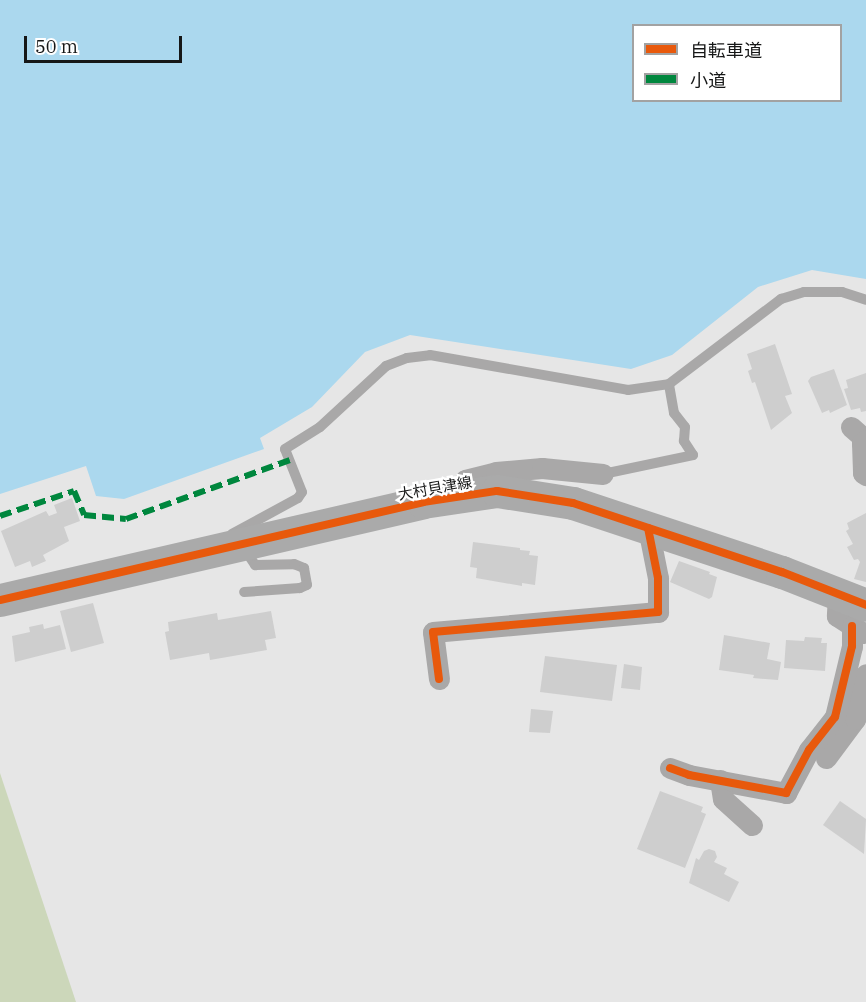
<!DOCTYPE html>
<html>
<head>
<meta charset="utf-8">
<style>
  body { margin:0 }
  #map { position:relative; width:866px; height:1002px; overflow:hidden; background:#e6e6e6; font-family:"IBM Plex Serif","Noto Sans JP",serif }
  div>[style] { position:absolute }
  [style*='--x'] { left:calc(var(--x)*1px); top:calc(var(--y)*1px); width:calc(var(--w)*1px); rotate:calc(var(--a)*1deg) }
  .green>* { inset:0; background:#ccd7ba }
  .water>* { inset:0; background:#abd8ee }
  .building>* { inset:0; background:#cecece }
  .lane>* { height:10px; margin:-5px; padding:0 5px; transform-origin:5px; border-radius:5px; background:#a9a8a8 }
  .street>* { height:21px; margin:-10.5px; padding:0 10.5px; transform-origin:10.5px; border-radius:10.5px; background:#a9a8a8 }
  .primary>* { height:33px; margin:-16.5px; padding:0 16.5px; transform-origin:16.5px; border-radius:16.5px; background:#aaa }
  .quiet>* { height:6px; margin-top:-3px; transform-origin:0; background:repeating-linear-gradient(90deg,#00873e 0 12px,transparent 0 18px) }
  .cycleway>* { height:8px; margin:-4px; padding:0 4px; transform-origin:4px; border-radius:4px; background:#e8590c }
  span { translate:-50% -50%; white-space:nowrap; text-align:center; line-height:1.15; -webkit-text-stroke:5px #fff; paint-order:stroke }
  .street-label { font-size:15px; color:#161717 }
  .legend { position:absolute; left:632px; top:24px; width:210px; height:78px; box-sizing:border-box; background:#fff; border:2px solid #a2a2a2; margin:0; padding:8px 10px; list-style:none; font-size:18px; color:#161717 }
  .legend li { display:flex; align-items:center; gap:12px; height:30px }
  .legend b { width:30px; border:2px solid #a2a2a2 }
  .scale { position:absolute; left:24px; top:36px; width:158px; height:27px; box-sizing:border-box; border:3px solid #161717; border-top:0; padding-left:8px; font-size:18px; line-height:21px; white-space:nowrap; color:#161717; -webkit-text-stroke:4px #fff; paint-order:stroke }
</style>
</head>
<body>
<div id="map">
  <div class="green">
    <div style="clip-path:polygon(0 773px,76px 1002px,0 1002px)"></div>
  </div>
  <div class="water">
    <div style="clip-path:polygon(evenodd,0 0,866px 0,866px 279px,812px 270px,758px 287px,672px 355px,631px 369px,410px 335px,365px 352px,312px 407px,260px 438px,264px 449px,124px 499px,96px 496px,86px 466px,0 494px,0 0,634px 26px,840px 26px,840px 100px,634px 100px,634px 26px)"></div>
  </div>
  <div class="building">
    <div style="clip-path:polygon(775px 344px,792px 394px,785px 396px,792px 413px,771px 430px,755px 382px,752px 383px,748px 371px,752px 369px,747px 354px)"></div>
    <div style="clip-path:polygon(834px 369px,847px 405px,830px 413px,829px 410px,822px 413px,808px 381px,811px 377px)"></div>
    <div style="clip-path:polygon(866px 373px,866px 411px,861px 412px,860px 408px,851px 410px,844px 389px,848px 388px,846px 380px)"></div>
    <div style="clip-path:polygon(72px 498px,80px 521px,64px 527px,69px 541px,43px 555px,46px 561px,32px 567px,30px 561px,15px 567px,1px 531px,46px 511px,49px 516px,57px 513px,54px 505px)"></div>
    <div style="clip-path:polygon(866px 513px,866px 582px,854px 579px,860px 562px,858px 559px,854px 560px,847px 547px,853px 544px,846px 531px,849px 529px,847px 523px)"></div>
    <div style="clip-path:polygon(473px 542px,520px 548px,520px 550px,530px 551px,529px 555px,538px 556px,535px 585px,522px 583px,522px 586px,476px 578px,477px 568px,470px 567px)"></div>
    <div style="clip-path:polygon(679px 561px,710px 572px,709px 574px,717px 577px,712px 597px,709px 599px,670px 582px)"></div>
    <div style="clip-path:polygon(93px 603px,104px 643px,71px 652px,60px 611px)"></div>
    <div style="clip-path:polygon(271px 611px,276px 638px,265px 640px,267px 650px,210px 660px,209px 653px,170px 660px,165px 632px,169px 631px,168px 622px,217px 613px,218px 620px)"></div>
    <div style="clip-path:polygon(43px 624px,44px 629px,60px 625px,66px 649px,15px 662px,12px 636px,30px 632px,29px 627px)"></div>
    <div style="clip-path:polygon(724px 635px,770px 643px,767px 659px,781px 662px,778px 680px,753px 678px,754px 675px,719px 670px)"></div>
    <div style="clip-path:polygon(805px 637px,822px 638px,821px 643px,827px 643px,825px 671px,784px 668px,786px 640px,804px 641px)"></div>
    <div style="clip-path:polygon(545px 656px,617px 665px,612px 701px,540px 692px)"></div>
    <div style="clip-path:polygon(624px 664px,642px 667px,640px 690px,621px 688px)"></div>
    <div style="clip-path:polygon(531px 709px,553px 711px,550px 733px,529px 732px)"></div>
    <div style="clip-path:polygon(660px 791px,703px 807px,701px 812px,706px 814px,685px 868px,637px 849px)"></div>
    <div style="clip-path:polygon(840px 801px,866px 819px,864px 854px,823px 825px)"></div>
    <div style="clip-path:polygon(709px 849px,715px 851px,717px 857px,714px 862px,727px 868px,724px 874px,739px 882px,729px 902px,689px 883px,696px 858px,699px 860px,704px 851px)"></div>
  </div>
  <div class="lane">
    <div style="--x:603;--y:474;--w:92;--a:-11.9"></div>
    <div style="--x:693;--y:455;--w:17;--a:-123"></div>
    <div style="--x:684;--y:441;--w:14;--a:-86"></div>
    <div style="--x:685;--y:427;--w:18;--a:-128"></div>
    <div style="--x:674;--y:413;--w:29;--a:-100"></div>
    <div style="--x:669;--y:384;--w:141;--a:-37.2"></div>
    <div style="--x:781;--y:299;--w:24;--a:-17"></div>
    <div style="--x:804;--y:292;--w:38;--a:0"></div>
    <div style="--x:842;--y:292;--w:25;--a:18"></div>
    <div style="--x:232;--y:534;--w:75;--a:-28.6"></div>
    <div style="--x:298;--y:498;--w:7;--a:-56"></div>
    <div style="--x:302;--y:492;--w:46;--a:-111.6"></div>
    <div style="--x:285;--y:449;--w:41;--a:-32.2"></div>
    <div style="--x:320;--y:427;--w:90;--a:-42.7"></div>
    <div style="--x:386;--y:366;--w:22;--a:-21"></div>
    <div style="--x:407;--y:358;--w:23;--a:-7"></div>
    <div style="--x:430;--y:355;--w:201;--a:10"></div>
    <div style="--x:628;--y:390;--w:41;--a:-8.3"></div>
    <div style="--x:243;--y:547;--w:22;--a:56"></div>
    <div style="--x:255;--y:565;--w:39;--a:-1"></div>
    <div style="--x:294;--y:564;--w:11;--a:22"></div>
    <div style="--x:304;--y:568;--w:17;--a:80"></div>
    <div style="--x:307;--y:585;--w:8;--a:157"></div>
    <div style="--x:300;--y:588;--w:56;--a:175.9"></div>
  </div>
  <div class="street">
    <div style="--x:851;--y:427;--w:20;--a:41"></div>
    <div style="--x:866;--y:440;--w:5;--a:143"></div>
    <div style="--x:862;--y:443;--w:30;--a:88"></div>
    <div style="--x:863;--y:473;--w:4;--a:34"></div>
    <div style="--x:455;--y:493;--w:16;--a:-52"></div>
    <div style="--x:465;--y:480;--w:32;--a:-14"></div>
    <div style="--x:496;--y:472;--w:46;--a:-5"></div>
    <div style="--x:542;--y:468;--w:61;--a:5.6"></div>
    <div style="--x:838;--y:594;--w:22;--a:93"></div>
    <div style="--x:837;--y:616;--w:31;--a:33"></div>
    <div style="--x:439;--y:679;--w:47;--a:-97.3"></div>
    <div style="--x:433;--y:632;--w:226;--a:-5.1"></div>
    <div style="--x:658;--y:612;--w:34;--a:-90"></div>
    <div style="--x:658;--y:578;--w:51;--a:-101.3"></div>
    <div style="--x:826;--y:758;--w:49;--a:-53.4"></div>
    <div style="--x:855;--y:719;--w:46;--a:-76.3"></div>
    <div style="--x:670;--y:768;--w:20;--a:20"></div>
    <div style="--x:689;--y:775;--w:99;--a:10.5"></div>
    <div style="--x:786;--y:793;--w:49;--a:-61.9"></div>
    <div style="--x:809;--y:750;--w:42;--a:-51.8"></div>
    <div style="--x:835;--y:717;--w:73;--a:-76.5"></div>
    <div style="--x:852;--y:646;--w:20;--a:-90"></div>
    <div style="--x:720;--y:780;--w:19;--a:81"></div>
    <div style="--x:723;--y:799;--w:39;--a:42"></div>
  </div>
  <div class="primary">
    <div style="--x:0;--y:600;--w:434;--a:-13"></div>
    <div style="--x:423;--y:502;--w:75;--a:-8.5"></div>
    <div style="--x:497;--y:491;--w:77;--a:9"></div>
    <div style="--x:573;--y:503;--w:220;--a:18.3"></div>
    <div style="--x:782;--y:572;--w:90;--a:21.4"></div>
  </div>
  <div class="quiet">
    <div style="--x:0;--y:516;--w:78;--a:-18.7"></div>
    <div style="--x:74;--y:491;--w:26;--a:67"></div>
    <div style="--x:84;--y:515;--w:42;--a:5.4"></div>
    <div style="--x:126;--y:519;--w:174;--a:-19.8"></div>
  </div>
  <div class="cycleway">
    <div style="--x:0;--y:600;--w:434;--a:-13"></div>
    <div style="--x:423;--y:502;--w:75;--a:-8.5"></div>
    <div style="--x:497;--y:491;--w:77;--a:9"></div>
    <div style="--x:573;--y:503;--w:220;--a:18.3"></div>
    <div style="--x:782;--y:572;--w:90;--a:21.4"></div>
    <div style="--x:439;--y:679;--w:47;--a:-97.3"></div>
    <div style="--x:433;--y:632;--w:226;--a:-5.1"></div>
    <div style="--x:658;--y:612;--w:34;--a:-90"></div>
    <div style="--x:658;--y:578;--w:51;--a:-101.3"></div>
    <div style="--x:670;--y:768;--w:20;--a:20"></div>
    <div style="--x:689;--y:775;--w:99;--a:10.5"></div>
    <div style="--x:786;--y:793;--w:49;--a:-61.9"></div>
    <div style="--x:809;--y:750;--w:42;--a:-51.8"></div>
    <div style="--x:835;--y:717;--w:73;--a:-76.5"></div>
    <div style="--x:852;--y:646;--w:20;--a:-90"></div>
  </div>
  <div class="street-label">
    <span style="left:435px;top:488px;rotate:-10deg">大村貝津線</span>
  </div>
  <ul class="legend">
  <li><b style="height:8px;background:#e8590c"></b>自転車道</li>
  <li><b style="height:8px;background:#00873e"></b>小道</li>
  </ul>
  <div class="scale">50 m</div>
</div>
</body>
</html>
